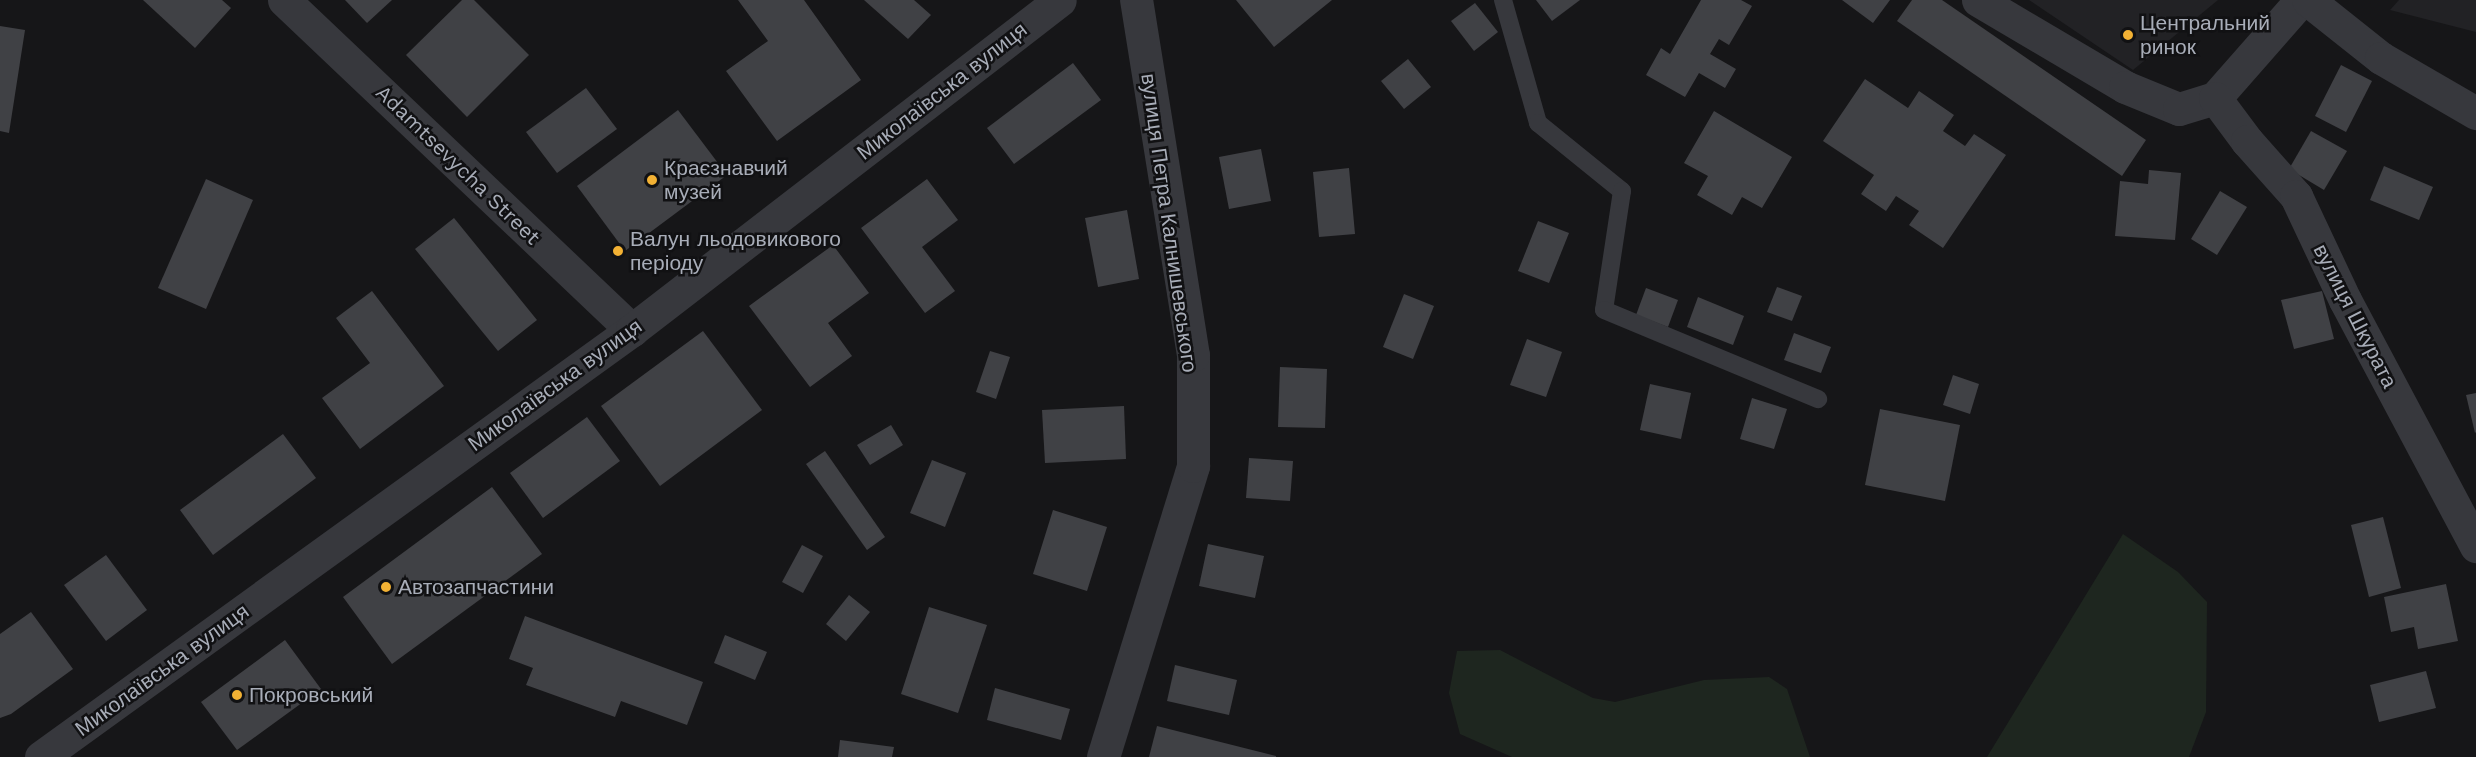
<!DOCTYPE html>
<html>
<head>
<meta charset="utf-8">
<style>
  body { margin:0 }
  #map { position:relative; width:2476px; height:757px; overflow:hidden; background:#161618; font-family:"Work Sans",sans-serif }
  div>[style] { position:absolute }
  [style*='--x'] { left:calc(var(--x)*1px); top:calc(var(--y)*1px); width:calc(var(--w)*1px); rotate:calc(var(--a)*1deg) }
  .built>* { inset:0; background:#222225 }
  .green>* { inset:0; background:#1e261f }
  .building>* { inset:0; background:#404145 }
  .service>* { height:18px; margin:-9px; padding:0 9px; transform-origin:9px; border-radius:9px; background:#37383d }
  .minor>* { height:33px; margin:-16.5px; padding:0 16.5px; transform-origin:16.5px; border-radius:16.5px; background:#37383d }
  .dots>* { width:16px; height:16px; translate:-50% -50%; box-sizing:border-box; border:3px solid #111113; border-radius:50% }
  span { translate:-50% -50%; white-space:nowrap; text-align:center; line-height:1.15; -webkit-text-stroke:5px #111113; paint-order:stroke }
  .poi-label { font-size:21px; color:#a8adb8 }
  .left { translate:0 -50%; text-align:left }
  .street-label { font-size:21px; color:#a8adb8 }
</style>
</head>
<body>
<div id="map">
  <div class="built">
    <div style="clip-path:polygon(2029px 0,2218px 0,2133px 70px)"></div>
    <div style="clip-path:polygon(2399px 0,2476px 0,2476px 32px,2390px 10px)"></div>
  </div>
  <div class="green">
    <div style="clip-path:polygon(2123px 534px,2178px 572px,2207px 602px,2206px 712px,2189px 757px,1987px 757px)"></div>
    <div style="clip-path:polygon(1500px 650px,1593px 698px,1615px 702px,1704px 680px,1769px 677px,1787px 689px,1810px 757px,1512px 757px,1460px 734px,1449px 693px,1457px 651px)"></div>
  </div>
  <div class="building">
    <div style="clip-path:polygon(143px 0,222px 0,231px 8px,195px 48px)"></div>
    <div style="clip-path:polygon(345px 0,392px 0,367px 23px)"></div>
    <div style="clip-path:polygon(462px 0,474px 0,529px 55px,467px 117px,406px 55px)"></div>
    <div style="clip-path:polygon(738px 0,804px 0,861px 80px,777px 141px,726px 71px,768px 41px)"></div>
    <div style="clip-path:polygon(864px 0,914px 0,931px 15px,908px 39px)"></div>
    <div style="clip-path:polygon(1236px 0,1332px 0,1274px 47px)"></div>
    <div style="clip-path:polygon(1536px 0,1580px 0,1552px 21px)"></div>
    <div style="clip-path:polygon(1701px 0,1741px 0,1752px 6px,1729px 45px,1719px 39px,1710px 54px,1736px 69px,1725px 88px,1699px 73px,1685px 97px,1646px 75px,1661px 48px,1670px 54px)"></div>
    <div style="clip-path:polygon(1842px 0,1890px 0,1873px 23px)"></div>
    <div style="clip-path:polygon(1912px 0,1942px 0,2146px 140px,2122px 176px,1897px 21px)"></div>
    <div style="clip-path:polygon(1475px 3px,1498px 32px,1474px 51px,1451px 21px)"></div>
    <div style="clip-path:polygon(0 26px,25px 30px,9px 133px,0 131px)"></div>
    <div style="clip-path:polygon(1408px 59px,1431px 87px,1404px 109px,1381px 81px)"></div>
    <div style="clip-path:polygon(1073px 63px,1101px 100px,1014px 164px,987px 128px)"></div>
    <div style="clip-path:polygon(2341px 65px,2372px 81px,2346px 132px,2315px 116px)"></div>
    <div style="clip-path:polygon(1865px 79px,1908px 108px,1919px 91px,1954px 115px,1943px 131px,1965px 146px,1974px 134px,2006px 155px,1943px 248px,1909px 225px,1919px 211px,1896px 196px,1886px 211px,1861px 194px,1874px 175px,1823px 141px)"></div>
    <div style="clip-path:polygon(586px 88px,617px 129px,557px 173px,526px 132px)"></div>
    <div style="clip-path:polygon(678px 110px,727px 175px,625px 251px,577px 186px)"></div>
    <div style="clip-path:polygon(1714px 111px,1792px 157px,1762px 208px,1742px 197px,1732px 215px,1697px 195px,1708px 176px,1684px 163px)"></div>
    <div style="clip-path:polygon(2311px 131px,2347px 151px,2324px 190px,2289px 169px)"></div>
    <div style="clip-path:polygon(1261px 149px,1271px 201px,1229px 209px,1219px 157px)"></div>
    <div style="clip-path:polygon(2384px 166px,2433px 187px,2419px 220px,2370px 200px)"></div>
    <div style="clip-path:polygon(1349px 168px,1355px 234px,1319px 237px,1313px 172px)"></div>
    <div style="clip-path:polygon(2149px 170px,2181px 173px,2175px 240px,2115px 236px,2120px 181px,2148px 184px)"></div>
    <div style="clip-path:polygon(206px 179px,253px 200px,206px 309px,158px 288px)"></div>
    <div style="clip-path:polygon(927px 179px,958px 220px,922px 247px,955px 291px,925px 313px,861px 228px)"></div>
    <div style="clip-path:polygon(2220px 191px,2247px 207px,2217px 255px,2191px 239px)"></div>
    <div style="clip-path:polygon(1127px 210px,1139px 279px,1098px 287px,1085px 218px)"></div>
    <div style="clip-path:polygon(454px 218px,537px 320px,498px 351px,415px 249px)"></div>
    <div style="clip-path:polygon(1538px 221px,1569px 233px,1549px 283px,1518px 271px)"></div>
    <div style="clip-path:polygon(833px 245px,869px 293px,828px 323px,852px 356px,810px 387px,749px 306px)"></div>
    <div style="clip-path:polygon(1777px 287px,1802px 296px,1792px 321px,1767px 312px)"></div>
    <div style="clip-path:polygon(1646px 288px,1678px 300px,1668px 327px,1636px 315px)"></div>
    <div style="clip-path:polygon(372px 291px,444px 386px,360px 449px,322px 398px,370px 363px,336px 318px)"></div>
    <div style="clip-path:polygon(2322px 291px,2334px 339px,2294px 349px,2281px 300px)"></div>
    <div style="clip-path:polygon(1404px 294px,1434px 306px,1413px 359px,1383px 347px)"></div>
    <div style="clip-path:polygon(1698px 297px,1744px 316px,1733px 345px,1687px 327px)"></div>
    <div style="clip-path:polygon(703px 331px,762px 410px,660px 486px,601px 406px)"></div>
    <div style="clip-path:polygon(1794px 333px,1831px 347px,1821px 373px,1784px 360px)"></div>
    <div style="clip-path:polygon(1527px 339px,1562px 352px,1546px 397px,1510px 385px)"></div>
    <div style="clip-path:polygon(990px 351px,1010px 357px,996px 399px,976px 392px)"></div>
    <div style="clip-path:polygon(1280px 367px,1327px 369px,1325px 428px,1278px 427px)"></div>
    <div style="clip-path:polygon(1953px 375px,1979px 384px,1970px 414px,1943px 405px)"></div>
    <div style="clip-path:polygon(1650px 384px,1691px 393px,1681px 439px,1640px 430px)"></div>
    <div style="clip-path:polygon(2476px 393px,2476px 432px,2475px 433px,2466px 395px)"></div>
    <div style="clip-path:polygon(1752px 398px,1787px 409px,1774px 449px,1740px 439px)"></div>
    <div style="clip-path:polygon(1124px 406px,1126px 459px,1045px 463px,1042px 410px)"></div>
    <div style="clip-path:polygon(1880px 409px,1960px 425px,1945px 501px,1865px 485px)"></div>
    <div style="clip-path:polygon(587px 417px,620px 461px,543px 518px,510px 473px)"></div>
    <div style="clip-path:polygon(891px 425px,903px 445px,870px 465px,857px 445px)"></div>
    <div style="clip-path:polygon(283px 434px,316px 478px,213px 555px,180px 510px)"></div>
    <div style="clip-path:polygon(825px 451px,885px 537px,867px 550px,806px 464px)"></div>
    <div style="clip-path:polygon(1249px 458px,1293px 461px,1290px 501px,1246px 498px)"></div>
    <div style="clip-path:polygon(932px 460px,966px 473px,945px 527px,910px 513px)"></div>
    <div style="clip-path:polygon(492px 487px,542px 554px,392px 664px,343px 597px)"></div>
    <div style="clip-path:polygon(1053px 510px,1107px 527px,1087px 591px,1033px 574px)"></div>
    <div style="clip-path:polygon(2383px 517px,2401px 588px,2369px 597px,2351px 525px)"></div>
    <div style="clip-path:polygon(1208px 544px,1264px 556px,1255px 598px,1199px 586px)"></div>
    <div style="clip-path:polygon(802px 545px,823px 556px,803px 593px,782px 582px)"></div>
    <div style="clip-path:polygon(106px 555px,147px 610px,106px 641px,64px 585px)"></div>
    <div style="clip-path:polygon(2446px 584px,2458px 641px,2418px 649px,2414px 627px,2391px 632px,2384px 597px)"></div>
    <div style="clip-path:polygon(849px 595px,870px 612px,846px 641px,826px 624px)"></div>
    <div style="clip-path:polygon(929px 607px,987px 625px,958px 713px,901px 694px)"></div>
    <div style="clip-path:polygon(31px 612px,73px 669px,11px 714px,0 718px,0 634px)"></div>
    <div style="clip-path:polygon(525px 616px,703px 682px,687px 725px,621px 701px,615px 717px,526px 685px,533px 668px,509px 659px)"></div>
    <div style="clip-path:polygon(725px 635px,767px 652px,755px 680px,714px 663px)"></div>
    <div style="clip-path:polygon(285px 640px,321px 689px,237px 750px,201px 702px)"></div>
    <div style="clip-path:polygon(1175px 665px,1237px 680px,1229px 715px,1167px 701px)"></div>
    <div style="clip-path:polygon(2426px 671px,2436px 708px,2379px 722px,2370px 685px)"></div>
    <div style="clip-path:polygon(995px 688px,1070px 709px,1061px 740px,987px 720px)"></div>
    <div style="clip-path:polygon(1157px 726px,1276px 756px,1276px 757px,1149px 757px)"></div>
    <div style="clip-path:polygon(840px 740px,894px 747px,892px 757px,838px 757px)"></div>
  </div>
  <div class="service">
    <div style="--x:1503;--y:0;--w:128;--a:74.1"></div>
    <div style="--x:1538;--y:123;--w:108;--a:39"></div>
    <div style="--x:1622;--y:191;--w:120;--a:98.6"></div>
    <div style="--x:1604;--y:310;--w:232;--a:22.6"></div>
  </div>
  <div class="minor">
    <div style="--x:284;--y:0;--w:480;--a:43.5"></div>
    <div style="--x:1978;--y:0;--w:171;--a:30.6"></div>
    <div style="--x:2125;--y:87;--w:58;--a:22.2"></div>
    <div style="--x:2179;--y:109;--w:38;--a:-17"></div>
    <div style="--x:2215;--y:98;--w:130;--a:-48.7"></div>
    <div style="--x:2308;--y:0;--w:93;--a:38.5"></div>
    <div style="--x:2381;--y:58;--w:110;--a:30.1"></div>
    <div style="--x:2215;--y:98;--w:54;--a:53.3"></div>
    <div style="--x:2247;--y:141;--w:74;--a:48.3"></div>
    <div style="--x:2296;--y:196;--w:115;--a:64.8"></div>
    <div style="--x:2345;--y:300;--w:279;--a:62"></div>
    <div style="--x:41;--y:757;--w:729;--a:-35.85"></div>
    <div style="--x:632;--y:330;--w:540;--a:-37.63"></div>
    <div style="--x:1103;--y:757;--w:305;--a:-72.8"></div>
    <div style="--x:1193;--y:466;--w:111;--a:-90"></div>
    <div style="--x:1193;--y:355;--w:360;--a:-99.1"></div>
  </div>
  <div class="dots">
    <div style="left:2128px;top:35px;background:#f2b134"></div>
    <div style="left:652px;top:180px;background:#f2b134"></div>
    <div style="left:618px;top:251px;background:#f2b134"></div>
    <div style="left:386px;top:587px;background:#f2b134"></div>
    <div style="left:237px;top:695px;background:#f2b134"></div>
  </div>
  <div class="poi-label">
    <span class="left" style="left:2140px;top:35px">Центральний<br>ринок</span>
    <span class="left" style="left:664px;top:180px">Краєзнавчий<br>музей</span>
    <span class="left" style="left:630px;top:251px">Валун льодовикового<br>періоду</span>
    <span class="left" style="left:398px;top:587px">Автозапчастини</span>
    <span class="left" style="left:249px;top:695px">Покровський</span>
  </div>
  <div class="street-label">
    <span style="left:942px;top:91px;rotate:-38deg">Миколаївська вулиця</span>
    <span style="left:458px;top:165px;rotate:44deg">Adamtsevycha Street</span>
    <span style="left:1169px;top:223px;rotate:82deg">вулиця Петра Калнишевського</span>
    <span style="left:2355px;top:316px;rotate:63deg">вулиця Шкурата</span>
    <span style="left:555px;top:385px;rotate:-36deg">Миколаївська вулиця</span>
    <span style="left:162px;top:670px;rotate:-36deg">Миколаївська вулиця</span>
  </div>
</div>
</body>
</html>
